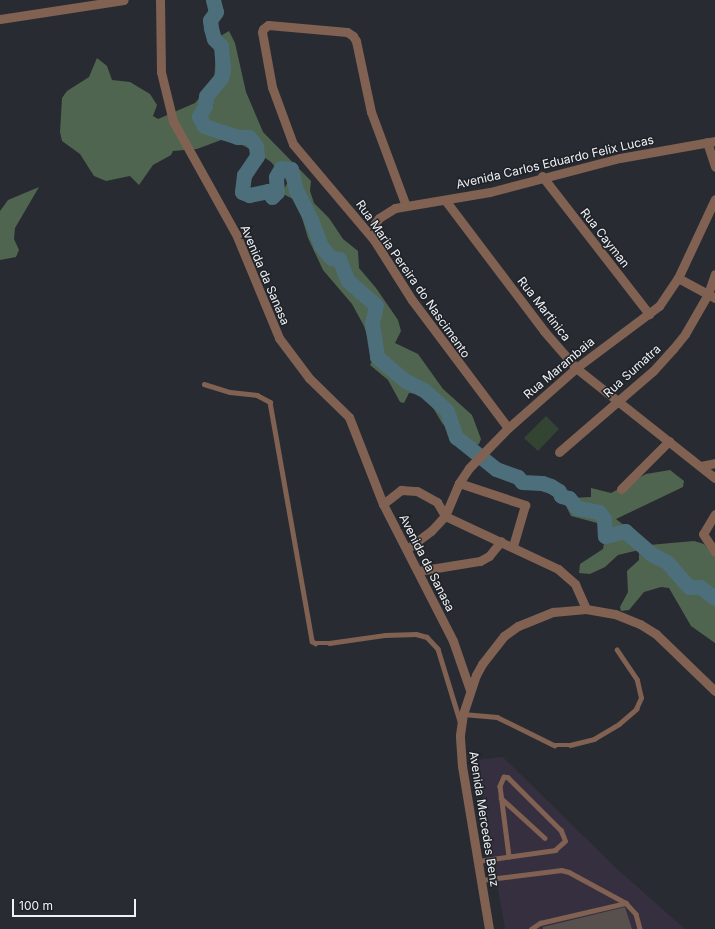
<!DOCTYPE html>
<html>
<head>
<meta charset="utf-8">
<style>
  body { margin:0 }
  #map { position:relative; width:715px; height:929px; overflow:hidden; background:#282b31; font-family:Inter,sans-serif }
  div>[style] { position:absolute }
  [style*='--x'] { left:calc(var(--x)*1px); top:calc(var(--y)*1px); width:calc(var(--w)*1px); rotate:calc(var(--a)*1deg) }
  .industrial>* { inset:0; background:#362f3f }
  .green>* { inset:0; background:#343 }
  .forest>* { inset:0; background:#4f654f }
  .river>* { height:15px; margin:-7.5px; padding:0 7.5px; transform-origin:7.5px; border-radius:7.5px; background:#4c6f7b }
  .building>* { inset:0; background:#57504c }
  .lane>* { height:4.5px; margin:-2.25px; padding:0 2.25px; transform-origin:2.25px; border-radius:2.25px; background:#806152 }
  .street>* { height:9px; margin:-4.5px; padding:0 4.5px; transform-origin:4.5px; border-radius:4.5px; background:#806152 }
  span { translate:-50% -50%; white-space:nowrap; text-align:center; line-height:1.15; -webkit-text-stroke:3px #1f2227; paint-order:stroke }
  .street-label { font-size:12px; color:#eff2f5 }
  .scale { position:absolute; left:12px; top:899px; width:124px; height:18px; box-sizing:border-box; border:2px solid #eff2f5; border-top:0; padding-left:5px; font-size:12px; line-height:14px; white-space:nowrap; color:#eff2f5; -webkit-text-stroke:3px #1f2227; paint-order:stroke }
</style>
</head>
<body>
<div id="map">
  <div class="industrial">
    <div style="clip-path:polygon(503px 757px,616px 868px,685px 929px,505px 929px,476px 760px)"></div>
  </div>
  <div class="green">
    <div style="clip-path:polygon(546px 416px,559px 429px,538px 451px,524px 438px)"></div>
  </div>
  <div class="forest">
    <div style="clip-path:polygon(229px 31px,235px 43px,246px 92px,263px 132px,311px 181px,310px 191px,314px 203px,329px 218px,343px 239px,358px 251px,359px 268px,376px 288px,398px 320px,401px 331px,395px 343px,418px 354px,443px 389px,472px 415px,481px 439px,479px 444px,470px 448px,459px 442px,442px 423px,432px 406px,418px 394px,409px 393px,404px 403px,400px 402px,388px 380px,370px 365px,374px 358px,364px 326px,352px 304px,323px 270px,308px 238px,297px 201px,285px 195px,284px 189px,288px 182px,271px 162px,258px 153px,234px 141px,221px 140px,197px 149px,173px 151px,171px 155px,153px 165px,139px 185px,130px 176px,106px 181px,94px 176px,80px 154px,62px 141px,60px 132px,62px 98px,67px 91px,89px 77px,97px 58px,107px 66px,112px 80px,130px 82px,150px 94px,157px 105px,153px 116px,158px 119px,195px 103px,214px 81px,217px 38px)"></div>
    <div style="clip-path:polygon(39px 187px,15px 228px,14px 239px,19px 250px,16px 257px,0 260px,0 211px,8px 200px)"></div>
    <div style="clip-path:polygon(670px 470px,684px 481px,683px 487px,616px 519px,649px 545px,694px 541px,704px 544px,715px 557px,715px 643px,691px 626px,669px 588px,661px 587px,644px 592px,629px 610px,621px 611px,620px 607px,628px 592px,627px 571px,639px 560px,639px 550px,618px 555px,605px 567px,590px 574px,579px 573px,580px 564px,603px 549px,606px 533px,601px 524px,571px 516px,567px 508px,567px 501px,573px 498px,591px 497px,591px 488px,611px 493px,646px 474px)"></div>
  </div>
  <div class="river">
    <div style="--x:213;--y:0;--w:12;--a:76"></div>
    <div style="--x:216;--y:12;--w:10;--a:127"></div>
    <div style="--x:210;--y:20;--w:8;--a:83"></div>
    <div style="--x:211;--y:28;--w:11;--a:75"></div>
    <div style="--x:214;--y:39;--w:10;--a:45"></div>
    <div style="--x:221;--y:46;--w:24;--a:85"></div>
    <div style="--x:223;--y:70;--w:8;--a:104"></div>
    <div style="--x:221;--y:78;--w:23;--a:130"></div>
    <div style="--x:206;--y:96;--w:10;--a:96"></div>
    <div style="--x:205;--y:106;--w:12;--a:121"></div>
    <div style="--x:199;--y:116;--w:11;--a:63"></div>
    <div style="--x:204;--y:126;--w:35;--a:18"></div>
    <div style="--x:237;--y:137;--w:12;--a:0"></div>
    <div style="--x:249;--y:137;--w:11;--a:52"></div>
    <div style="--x:256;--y:146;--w:10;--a:84"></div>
    <div style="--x:257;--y:156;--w:23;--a:124"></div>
    <div style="--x:244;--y:175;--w:17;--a:97"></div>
    <div style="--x:242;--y:192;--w:8;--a:23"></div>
    <div style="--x:249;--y:195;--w:19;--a:-12"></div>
    <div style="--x:268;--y:191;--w:7;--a:56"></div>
    <div style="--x:272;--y:197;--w:7;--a:-45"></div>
    <div style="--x:277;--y:192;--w:15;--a:-94"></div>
    <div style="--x:276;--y:177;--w:10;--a:-61"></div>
    <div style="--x:281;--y:168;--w:10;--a:6"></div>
    <div style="--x:291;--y:169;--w:22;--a:77"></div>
    <div style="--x:296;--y:190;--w:34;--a:63"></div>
    <div style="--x:311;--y:220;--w:28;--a:69"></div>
    <div style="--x:321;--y:246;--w:16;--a:50"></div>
    <div style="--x:331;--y:258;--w:8;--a:7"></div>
    <div style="--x:339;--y:259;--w:24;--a:68"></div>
    <div style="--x:348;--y:281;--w:37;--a:41"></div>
    <div style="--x:376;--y:305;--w:19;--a:102"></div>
    <div style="--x:372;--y:324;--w:33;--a:81"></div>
    <div style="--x:377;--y:357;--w:38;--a:40"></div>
    <div style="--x:406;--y:381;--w:20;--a:27"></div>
    <div style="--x:424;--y:390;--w:31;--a:42"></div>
    <div style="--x:447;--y:411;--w:28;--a:71"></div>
    <div style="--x:456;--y:437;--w:51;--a:38.7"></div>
    <div style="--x:496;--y:469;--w:23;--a:20"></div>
    <div style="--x:518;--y:477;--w:6;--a:51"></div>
    <div style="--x:522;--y:482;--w:20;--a:3"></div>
    <div style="--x:542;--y:483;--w:9;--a:18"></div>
    <div style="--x:551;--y:486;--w:9;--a:32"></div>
    <div style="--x:559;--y:491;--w:5;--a:68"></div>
    <div style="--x:561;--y:496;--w:8;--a:14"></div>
    <div style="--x:569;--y:498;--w:13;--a:51"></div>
    <div style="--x:577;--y:508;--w:22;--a:10"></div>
    <div style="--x:599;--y:512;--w:9;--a:54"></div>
    <div style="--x:604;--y:519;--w:17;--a:87"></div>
    <div style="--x:605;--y:536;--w:21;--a:-14"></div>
    <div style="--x:625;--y:531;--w:35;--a:41"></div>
    <div style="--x:651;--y:554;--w:18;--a:27"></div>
    <div style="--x:667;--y:562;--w:33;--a:49"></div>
    <div style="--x:689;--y:587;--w:11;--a:0"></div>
    <div style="--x:700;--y:587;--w:19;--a:36"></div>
  </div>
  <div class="building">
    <div style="clip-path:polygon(625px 907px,632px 929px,543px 929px,543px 927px)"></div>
  </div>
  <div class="lane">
    <div style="--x:204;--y:384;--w:27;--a:17"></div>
    <div style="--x:230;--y:392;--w:27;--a:6"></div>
    <div style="--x:257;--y:395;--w:15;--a:28"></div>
    <div style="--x:270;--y:402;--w:243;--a:80"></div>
    <div style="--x:312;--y:641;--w:4;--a:34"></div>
    <div style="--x:315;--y:643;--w:14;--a:0"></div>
    <div style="--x:329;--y:643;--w:57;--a:-8.1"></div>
    <div style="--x:385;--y:635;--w:31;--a:-2"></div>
    <div style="--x:416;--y:634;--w:11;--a:15"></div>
    <div style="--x:427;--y:637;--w:16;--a:47"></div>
    <div style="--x:438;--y:649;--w:75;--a:73"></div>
    <div style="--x:463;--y:714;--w:34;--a:5"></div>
    <div style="--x:497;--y:717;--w:64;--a:26.2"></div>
    <div style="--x:554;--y:745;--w:16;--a:0"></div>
    <div style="--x:570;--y:745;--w:25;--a:-14"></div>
    <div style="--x:594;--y:739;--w:29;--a:-31"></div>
    <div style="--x:619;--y:724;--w:23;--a:-41"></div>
    <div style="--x:636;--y:709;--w:12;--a:-66"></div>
    <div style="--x:641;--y:698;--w:18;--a:-103"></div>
    <div style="--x:637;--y:680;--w:36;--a:-124"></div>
    <div style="--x:501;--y:798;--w:59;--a:42.3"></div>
    <div style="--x:478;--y:861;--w:78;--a:-8.1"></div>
    <div style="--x:555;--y:850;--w:13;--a:-42"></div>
    <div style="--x:565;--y:841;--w:11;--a:-112"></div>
    <div style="--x:561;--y:831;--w:75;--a:-135"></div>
    <div style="--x:508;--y:778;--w:4;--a:-166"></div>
    <div style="--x:504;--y:777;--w:10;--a:114"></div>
    <div style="--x:500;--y:786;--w:71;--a:82.7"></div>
    <div style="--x:481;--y:880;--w:81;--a:-7.1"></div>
    <div style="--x:561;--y:870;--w:8;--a:14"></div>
    <div style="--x:569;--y:872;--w:65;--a:28.5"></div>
    <div style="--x:531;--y:929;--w:11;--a:-34"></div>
    <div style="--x:540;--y:923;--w:88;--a:-13.1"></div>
    <div style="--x:626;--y:903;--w:15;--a:48"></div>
    <div style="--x:636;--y:914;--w:16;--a:75"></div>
  </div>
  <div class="street">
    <div style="--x:160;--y:0;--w:72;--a:89.2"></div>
    <div style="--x:161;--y:72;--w:50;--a:76.2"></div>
    <div style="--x:173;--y:121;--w:129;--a:60.9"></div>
    <div style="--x:236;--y:234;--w:113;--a:67.5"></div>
    <div style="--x:279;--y:338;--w:50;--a:53.1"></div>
    <div style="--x:309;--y:378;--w:56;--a:44.3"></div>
    <div style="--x:349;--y:417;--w:93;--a:68.7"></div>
    <div style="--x:383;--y:504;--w:154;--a:62.9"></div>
    <div style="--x:453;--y:641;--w:52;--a:70.9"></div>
    <div style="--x:0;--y:19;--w:125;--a:-8.7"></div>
    <div style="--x:707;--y:142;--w:26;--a:72"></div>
    <div style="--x:542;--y:176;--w:175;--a:52.2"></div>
    <div style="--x:445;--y:200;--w:164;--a:52.9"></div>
    <div style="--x:544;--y:331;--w:49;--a:49.1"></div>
    <div style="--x:576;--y:368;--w:177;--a:38.4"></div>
    <div style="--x:406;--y:206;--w:100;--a:-110.4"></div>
    <div style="--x:371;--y:112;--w:73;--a:-101.9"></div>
    <div style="--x:356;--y:41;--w:6;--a:-121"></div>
    <div style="--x:353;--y:36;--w:7;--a:-146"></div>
    <div style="--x:347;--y:32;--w:79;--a:-174.9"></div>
    <div style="--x:268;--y:25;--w:6;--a:141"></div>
    <div style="--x:263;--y:29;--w:3;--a:108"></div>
    <div style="--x:262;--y:32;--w:56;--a:79.7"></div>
    <div style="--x:272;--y:87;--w:61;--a:69.8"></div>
    <div style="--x:293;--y:144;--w:126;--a:49.8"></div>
    <div style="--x:374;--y:240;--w:71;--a:57.7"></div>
    <div style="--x:412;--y:300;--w:160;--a:53.1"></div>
    <div style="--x:374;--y:240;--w:17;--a:-87"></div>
    <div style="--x:375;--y:223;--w:6;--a:-51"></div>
    <div style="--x:379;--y:218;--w:19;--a:-32"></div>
    <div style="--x:395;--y:208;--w:96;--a:-9.6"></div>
    <div style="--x:490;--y:192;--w:134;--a:-14.7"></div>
    <div style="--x:620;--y:158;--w:97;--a:-10.1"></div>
    <div style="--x:678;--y:278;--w:42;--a:28.4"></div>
    <div style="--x:559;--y:452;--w:124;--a:-40.8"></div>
    <div style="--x:653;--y:371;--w:30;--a:-48"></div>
    <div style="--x:673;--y:349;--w:19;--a:-51"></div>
    <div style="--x:685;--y:334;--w:46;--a:-60.1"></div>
    <div style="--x:708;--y:294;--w:21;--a:-71"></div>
    <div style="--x:701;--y:466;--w:14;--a:-12"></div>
    <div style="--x:459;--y:483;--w:70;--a:18.4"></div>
    <div style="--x:525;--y:505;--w:43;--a:106.3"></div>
    <div style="--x:621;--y:489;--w:68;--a:-45"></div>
    <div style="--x:383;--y:504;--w:23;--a:-38"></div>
    <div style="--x:401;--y:490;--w:16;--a:4"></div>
    <div style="--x:417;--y:491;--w:23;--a:29"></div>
    <div style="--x:437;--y:502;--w:16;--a:60"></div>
    <div style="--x:445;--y:516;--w:125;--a:25.1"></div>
    <div style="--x:558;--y:569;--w:23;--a:41"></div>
    <div style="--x:575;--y:584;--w:27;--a:66"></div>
    <div style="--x:715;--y:514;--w:23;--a:121"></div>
    <div style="--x:703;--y:534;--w:22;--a:56"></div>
    <div style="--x:407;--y:549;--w:30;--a:-37"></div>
    <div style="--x:431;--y:531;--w:21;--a:-47"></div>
    <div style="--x:445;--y:516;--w:36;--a:-67"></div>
    <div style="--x:459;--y:483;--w:18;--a:-56"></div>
    <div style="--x:469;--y:468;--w:56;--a:-45.7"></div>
    <div style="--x:508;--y:428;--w:91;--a:-41.4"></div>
    <div style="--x:576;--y:368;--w:104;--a:-36.8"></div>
    <div style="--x:659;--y:306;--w:34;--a:-56"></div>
    <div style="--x:678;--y:278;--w:87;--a:-64.9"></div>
    <div style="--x:418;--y:571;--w:63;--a:-9.2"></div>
    <div style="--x:480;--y:561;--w:10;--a:-29"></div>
    <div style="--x:489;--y:556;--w:19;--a:-51"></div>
    <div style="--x:489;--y:929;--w:165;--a:-99.4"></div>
    <div style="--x:462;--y:766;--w:31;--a:-94"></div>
    <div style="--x:460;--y:735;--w:21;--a:-82"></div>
    <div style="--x:463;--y:714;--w:41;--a:-71.6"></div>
    <div style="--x:476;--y:675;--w:13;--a:-61"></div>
    <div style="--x:482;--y:664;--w:36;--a:-52"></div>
    <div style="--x:504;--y:636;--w:17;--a:-36"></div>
    <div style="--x:518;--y:626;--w:38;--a:-22"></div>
    <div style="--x:553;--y:612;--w:33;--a:-5"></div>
    <div style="--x:586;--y:609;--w:29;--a:10"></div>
    <div style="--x:615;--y:614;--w:27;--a:22"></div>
    <div style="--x:640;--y:624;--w:19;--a:32"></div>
    <div style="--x:656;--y:634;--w:82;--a:44"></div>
  </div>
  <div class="street-label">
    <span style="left:555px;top:162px;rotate:-13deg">Avenida Carlos Eduardo Felix Lucas</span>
    <span style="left:605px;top:238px;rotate:52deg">Rua Cayman</span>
    <span style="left:265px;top:275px;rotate:67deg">Avenida da Sanasa</span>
    <span style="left:413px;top:279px;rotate:55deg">Rua Maria Pereira do Nascimento</span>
    <span style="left:544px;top:309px;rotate:52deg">Rua Martinica</span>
    <span style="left:559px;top:368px;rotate:-40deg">Rua Marambaia</span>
    <span style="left:632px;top:371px;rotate:-42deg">Rua Sumatra</span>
    <span style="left:427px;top:563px;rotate:63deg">Avenida da Sanasa</span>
    <span style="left:484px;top:819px;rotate:81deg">Avenida Mercedes Benz</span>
  </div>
  <div class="scale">100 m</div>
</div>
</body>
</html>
